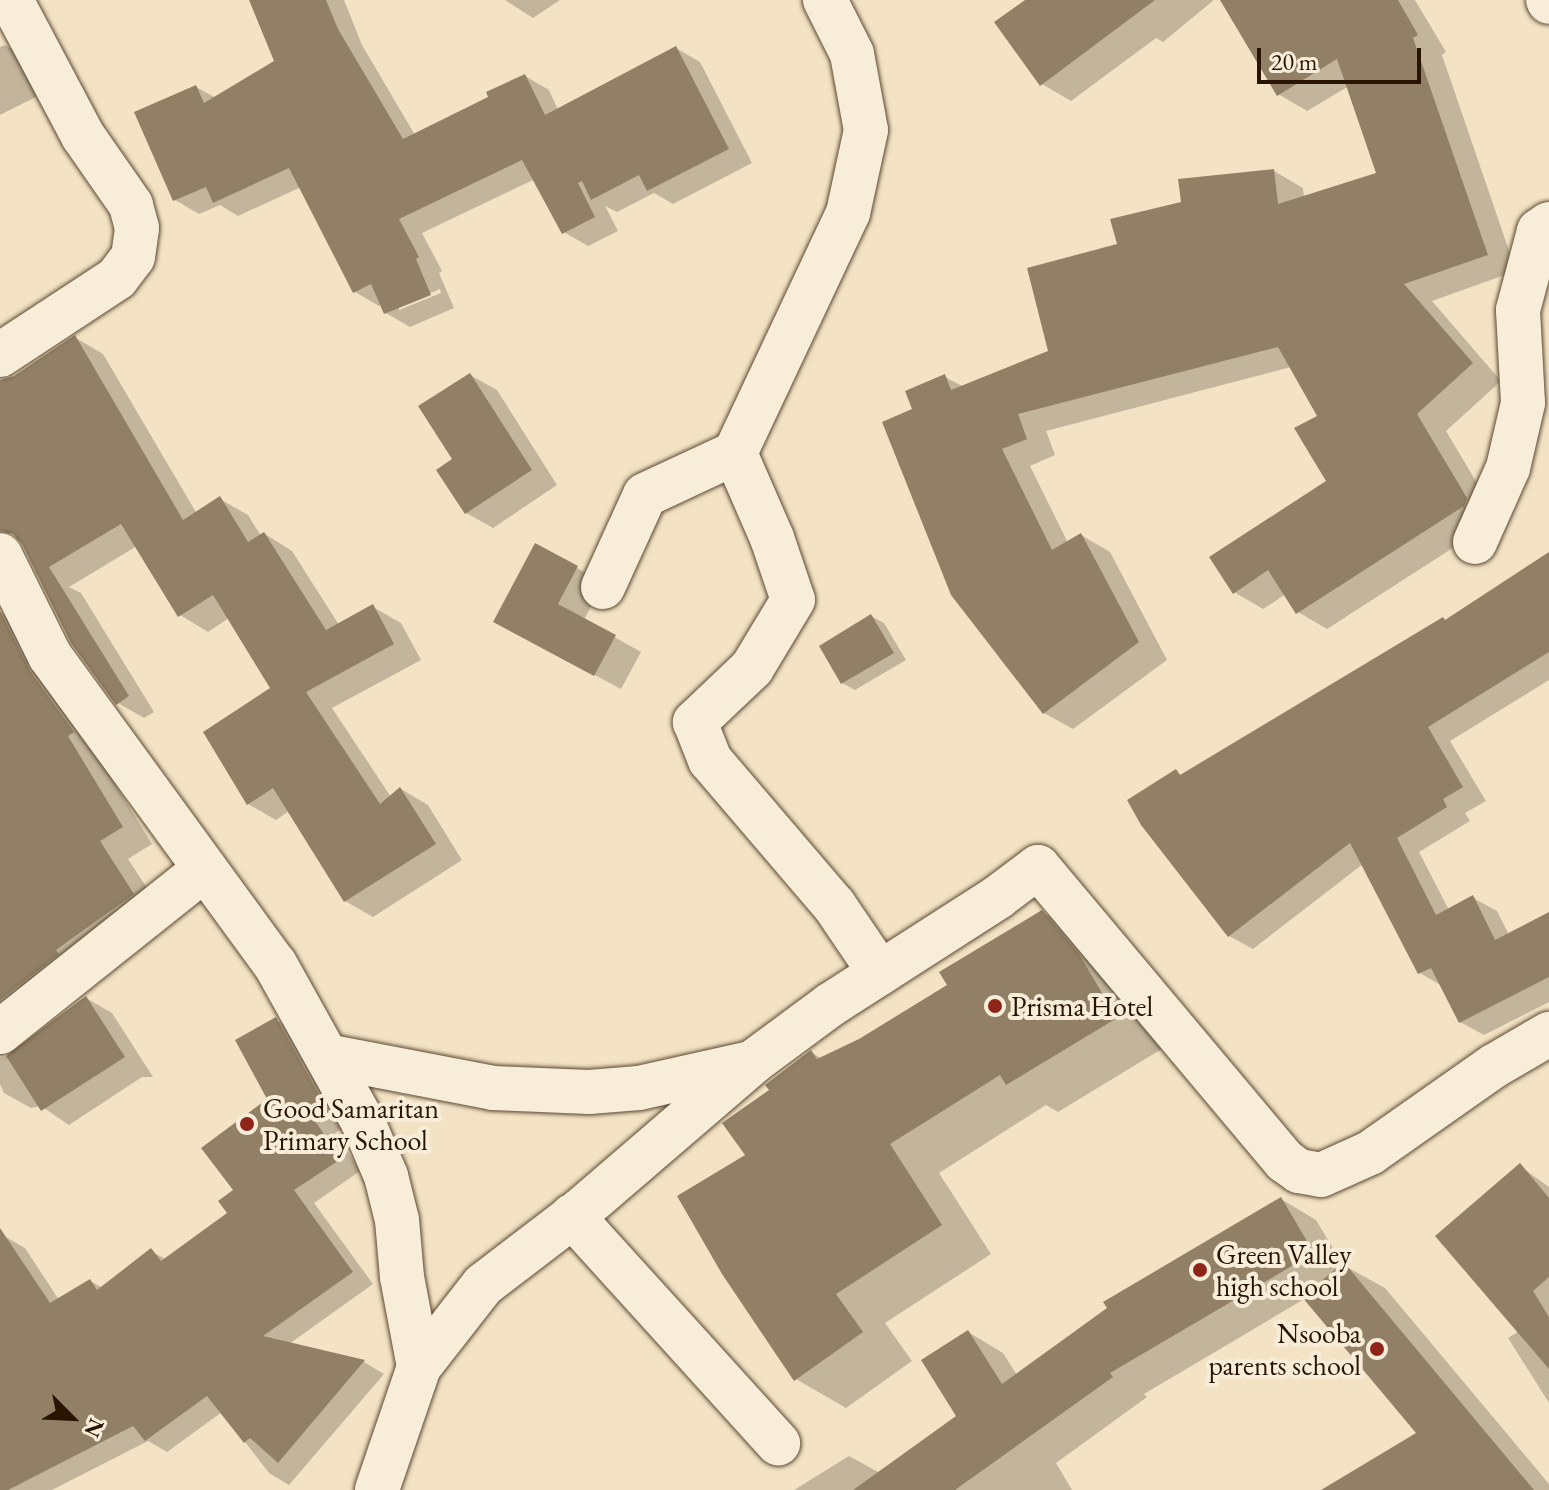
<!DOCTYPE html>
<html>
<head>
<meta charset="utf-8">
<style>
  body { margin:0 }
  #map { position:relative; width:1549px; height:1490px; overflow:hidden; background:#f3e3c4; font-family:"EB Garamond",serif }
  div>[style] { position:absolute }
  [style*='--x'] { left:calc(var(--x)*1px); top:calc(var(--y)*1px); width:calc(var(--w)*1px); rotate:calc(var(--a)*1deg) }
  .shadow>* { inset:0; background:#0003 }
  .building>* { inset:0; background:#928066 }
  .roads { filter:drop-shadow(0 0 2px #5c4832) drop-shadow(0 0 2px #5c4832) }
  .minor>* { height:44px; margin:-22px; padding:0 22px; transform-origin:22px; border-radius:22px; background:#f7edd9 }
  .dots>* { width:22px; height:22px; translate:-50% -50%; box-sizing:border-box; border:4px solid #f7edd9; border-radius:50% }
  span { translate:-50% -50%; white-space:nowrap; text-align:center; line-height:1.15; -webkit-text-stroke:8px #f7edd9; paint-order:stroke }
  .poi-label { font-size:28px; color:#291401 }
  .left { translate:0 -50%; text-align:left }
  .right { translate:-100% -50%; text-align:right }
  .north { position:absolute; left:32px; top:1378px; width:80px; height:80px; -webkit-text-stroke:6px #f7edd9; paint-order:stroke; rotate:114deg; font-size:22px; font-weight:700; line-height:32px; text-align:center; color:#291401 }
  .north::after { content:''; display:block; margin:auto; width:28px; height:36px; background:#291401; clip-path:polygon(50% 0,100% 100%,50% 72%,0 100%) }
  .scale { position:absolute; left:1257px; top:48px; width:164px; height:36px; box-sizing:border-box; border:4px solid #291401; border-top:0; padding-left:10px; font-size:24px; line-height:28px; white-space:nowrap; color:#291401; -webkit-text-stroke:6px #f7edd9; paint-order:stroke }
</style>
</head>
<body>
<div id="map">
  <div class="shadow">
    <div style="clip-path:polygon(evenodd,252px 0,344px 0,362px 45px,415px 135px,491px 98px,525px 76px,549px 90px,558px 110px,676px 48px,700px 62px,752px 163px,673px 204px,654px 193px,617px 212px,605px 206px,618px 231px,588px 246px,564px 232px,535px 179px,422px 233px,442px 271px,439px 273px,454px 308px,410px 327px,386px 313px,382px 304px,379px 306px,355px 292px,301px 187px,238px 216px,220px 205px,199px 214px,175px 200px,196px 87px,216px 98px,277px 62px,252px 0,440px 289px,441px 293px,399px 310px,399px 306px,440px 289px)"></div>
    <div style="clip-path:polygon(505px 0,560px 0,533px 18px)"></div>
    <div style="clip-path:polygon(1028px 0,1214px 0,1163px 42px,1156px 38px,1071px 101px,1042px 84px)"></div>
    <div style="clip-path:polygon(1223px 0,1415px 0,1446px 52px,1442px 55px,1516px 271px,1432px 301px,1501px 381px,1446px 431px,1496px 515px,1493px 522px,1327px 629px,1298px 612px,1286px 594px,1263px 609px,1234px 592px,1329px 482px,1320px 416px,1291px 367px,1046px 431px,1055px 455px,1030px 466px,1068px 543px,1081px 535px,1110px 552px,1167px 660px,1073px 729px,1044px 713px,915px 410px,945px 377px,964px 387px,1050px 352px,1119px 246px,1183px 203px,1274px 171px,1303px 188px,1304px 197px,1378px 174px,1349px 86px,1307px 111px,1278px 94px)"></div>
    <div style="clip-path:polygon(5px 45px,24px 56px,44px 93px,0 115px,0 47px)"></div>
    <div style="clip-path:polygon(76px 338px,103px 354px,197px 514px,220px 499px,248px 515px,261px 536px,265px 534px,292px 551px,339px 625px,373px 607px,401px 623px,421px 660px,332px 708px,391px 797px,401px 789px,428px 805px,462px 860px,373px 917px,345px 901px,289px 811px,276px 820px,248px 804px,273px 689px,229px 618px,208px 632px,180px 615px,137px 546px,69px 587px,81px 593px,154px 712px,144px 718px,118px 703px,15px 530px,0 539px,0 388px)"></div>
    <div style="clip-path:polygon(470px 375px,497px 390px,557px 485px,493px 528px,466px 513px,455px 459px)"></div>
    <div style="clip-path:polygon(1549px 555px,1549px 680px,1450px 741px,1486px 801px,1465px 813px,1470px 821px,1419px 852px,1449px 910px,1473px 898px,1497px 911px,1509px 935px,1549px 914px,1549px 1002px,1484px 1035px,1460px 1022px,1442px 986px,1420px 973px,1363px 864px,1253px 949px,1229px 936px,1176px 772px,1183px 776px,1447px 621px)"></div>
    <div style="clip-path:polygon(577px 568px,603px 583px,584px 620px,641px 652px,621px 689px,522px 636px)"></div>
    <div style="clip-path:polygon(0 612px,28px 628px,96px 753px,152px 844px,128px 859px,162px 911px,0 1047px)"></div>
    <div style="clip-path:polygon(871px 616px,884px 623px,906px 660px,855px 690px,842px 683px)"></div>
    <div style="clip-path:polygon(1042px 912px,1092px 941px,1165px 1047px,1058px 1112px,1046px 1105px,939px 1173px,991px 1254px,885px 1323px,912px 1361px,846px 1408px,796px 1379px,747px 1155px,771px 1090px,811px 1052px,822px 1059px,860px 1041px,950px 986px)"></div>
    <div style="clip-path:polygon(86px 998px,112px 1013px,153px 1077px,142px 1077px,69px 1125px,41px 1106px,31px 1108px,4px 1093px,0 1084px,0 1058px,16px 1054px)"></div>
    <div style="clip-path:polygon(276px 1020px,297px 1032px,349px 1125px,335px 1133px,360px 1171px,314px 1203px,373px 1284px,289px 1344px,364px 1362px,384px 1374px,289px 1485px,269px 1473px,222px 1412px,167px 1452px,148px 1441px,52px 1490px,0 1490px,0 1239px,4px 1236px,25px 1248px,59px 1300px,90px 1281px,103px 1288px,151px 1251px,167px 1260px,230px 1213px,270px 1100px)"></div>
    <div style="clip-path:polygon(1520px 1166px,1549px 1187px,1549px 1403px,1508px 1338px,1519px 1331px)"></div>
    <div style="clip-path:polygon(1281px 1199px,1316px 1220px,1343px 1265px,1385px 1288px,1549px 1484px,1549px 1490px,1325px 1490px,1419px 1434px,1306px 1298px,1144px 1394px,1147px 1397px,1056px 1463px,1072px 1490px,794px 1490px,849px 1456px,880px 1473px,959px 1417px,968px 1332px,1003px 1353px,1017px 1375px)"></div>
  </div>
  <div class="building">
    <div style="clip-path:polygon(249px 0,326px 0,338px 29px,403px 139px,488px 97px,486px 92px,525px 74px,545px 115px,676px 46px,729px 149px,647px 191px,639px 175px,591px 200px,582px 181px,578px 183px,595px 217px,562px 234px,522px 160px,399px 219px,419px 257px,416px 259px,431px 295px,384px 314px,371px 284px,353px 293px,289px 168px,213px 203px,206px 187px,173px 201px,134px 112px,196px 85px,204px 103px,274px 61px)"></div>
    <div style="clip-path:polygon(1025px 0,1155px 0,1040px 86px,994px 22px)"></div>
    <div style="clip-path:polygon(1220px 0,1398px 0,1418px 35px,1413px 38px,1488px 255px,1404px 284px,1473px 363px,1417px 414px,1467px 498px,1464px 506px,1296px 614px,1268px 570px,1233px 594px,1209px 557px,1326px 481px,1294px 428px,1317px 416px,1278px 347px,1018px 414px,1027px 439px,1002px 449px,1052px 550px,1081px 533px,1139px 642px,1043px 714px,951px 595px,882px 422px,912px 409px,905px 391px,945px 374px,951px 390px,1048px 351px,1027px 268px,1117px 244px,1110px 219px,1181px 202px,1178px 179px,1274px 169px,1278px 204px,1376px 173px,1337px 59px,1277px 96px)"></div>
    <div style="clip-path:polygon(75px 335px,183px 520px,220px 496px,248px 542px,264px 532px,326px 630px,373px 604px,394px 644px,306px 692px,380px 804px,400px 787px,436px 844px,344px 902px,273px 788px,247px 805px,203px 732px,270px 688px,213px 595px,178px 617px,121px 524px,49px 567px,129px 696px,116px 705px,71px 643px,22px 544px,13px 534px,0 530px,0 380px,14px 376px)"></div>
    <div style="clip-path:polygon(470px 373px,532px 470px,465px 514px,436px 470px,452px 459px,418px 406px)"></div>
    <div style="clip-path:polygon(535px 543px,578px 566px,558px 604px,616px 635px,594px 676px,493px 622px)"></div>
    <div style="clip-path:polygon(1549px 552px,1549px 652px,1428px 727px,1463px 787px,1443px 799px,1447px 807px,1397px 838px,1436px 915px,1473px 895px,1495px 940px,1549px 912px,1549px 977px,1459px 1023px,1431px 968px,1418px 974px,1350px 843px,1228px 937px,1141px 825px,1127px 800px,1176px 769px,1180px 775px,1443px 617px,1445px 620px)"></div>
    <div style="clip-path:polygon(0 611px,30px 671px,74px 732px,68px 736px,123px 827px,100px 841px,134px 894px,56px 950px,59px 954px,0 1000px)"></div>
    <div style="clip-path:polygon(871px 614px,894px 653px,841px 684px,819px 646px)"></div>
    <div style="clip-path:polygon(1042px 910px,1079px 954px,1117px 1018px,1006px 1085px,1000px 1075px,890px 1144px,942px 1225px,836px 1294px,863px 1332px,794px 1381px,722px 1274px,677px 1196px,745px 1155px,722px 1123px,769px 1090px,765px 1085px,769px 1082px,811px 1050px,817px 1059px,859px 1039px,947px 985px,939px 972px)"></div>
    <div style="clip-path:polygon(86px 996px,125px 1057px,41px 1111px,6px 1056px)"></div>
    <div style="clip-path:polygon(276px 1017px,329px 1113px,315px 1121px,341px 1159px,294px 1190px,353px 1272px,263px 1336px,365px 1360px,278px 1463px,250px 1438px,244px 1443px,207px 1396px,145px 1441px,133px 1426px,8px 1490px,0 1490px,0 1228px,50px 1303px,90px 1279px,97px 1290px,151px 1248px,161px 1261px,227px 1213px,218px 1201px,233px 1190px,201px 1148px,267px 1099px,235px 1040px)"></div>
    <div style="clip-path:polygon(1520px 1163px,1549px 1198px,1549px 1277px,1533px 1291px,1549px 1317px,1549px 1369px,1435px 1236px)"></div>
    <div style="clip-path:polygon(1281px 1197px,1314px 1253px,1110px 1373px,1113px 1377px,955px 1490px,853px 1490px,956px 1416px,921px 1360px,968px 1330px,1002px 1384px,1107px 1308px,1103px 1302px)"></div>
    <div style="clip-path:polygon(1344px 1262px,1362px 1284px,1534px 1490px,1321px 1490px,1416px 1433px,1302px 1297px)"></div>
  </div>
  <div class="roads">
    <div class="minor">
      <div style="--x:825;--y:0;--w:60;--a:63.4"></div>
      <div style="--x:852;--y:54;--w:77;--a:79.6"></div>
      <div style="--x:866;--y:130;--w:85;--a:102.2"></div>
      <div style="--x:848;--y:213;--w:265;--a:115.2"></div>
      <div style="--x:735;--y:453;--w:93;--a:66.5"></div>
      <div style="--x:772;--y:538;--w:65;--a:71.3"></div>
      <div style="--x:793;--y:600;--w:79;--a:121.1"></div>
      <div style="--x:752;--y:668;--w:79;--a:136.5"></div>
      <div style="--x:695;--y:722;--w:41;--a:68.5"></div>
      <div style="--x:710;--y:760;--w:191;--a:49.5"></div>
      <div style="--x:834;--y:905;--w:82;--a:55.9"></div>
      <div style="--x:1548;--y:0;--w:2;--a:63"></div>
      <div style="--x:0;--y:355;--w:140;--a:-33.3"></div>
      <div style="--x:117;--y:278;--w:26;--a:-53"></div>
      <div style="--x:133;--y:257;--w:29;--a:-82"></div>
      <div style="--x:137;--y:228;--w:24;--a:-105"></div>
      <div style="--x:131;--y:205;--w:84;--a:-124.8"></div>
      <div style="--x:83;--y:136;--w:154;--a:-117.9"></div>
      <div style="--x:1475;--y:542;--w:81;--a:-66"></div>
      <div style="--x:1508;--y:468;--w:67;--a:-77"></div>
      <div style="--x:1523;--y:403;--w:93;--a:-93.1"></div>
      <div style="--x:1518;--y:310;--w:82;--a:-75.1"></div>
      <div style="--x:1539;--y:231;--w:12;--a:-35"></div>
      <div style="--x:0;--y:555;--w:113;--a:63.7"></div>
      <div style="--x:50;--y:656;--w:381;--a:53.9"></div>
      <div style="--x:275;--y:964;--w:181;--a:60.9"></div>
      <div style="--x:363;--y:1122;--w:59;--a:66.9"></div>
      <div style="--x:386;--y:1176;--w:45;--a:76"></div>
      <div style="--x:397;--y:1220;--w:57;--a:85"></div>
      <div style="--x:402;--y:1277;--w:92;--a:79.3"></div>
      <div style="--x:419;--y:1367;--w:130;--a:108.9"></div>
      <div style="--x:603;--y:587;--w:101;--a:-65.5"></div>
      <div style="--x:645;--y:495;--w:99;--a:-25"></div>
      <div style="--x:0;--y:1032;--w:260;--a:-38.5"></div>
      <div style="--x:327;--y:1056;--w:169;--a:10.9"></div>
      <div style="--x:493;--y:1088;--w:96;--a:2.4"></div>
      <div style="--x:589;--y:1092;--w:50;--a:-4.6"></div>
      <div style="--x:639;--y:1088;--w:110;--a:-12.6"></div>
      <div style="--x:572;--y:1216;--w:307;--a:47.8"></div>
      <div style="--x:419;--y:1367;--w:104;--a:-52"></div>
      <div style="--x:483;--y:1285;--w:123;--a:-37.4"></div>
      <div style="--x:581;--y:1210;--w:227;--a:-40.7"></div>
      <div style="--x:753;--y:1062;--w:96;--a:-36.5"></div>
      <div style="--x:830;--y:1005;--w:200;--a:-32.7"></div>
      <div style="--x:998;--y:897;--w:50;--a:-36.9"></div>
      <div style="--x:1038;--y:867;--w:384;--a:50"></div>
      <div style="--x:1285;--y:1161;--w:17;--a:36"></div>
      <div style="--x:1299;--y:1171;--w:22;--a:10"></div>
      <div style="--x:1321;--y:1175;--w:54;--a:-24.2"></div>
      <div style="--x:1370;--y:1153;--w:151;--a:-35.1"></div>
      <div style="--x:1494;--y:1066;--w:64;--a:-30.2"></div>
    </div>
  </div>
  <div class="dots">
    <div style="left:995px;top:1006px;background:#8f2418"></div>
    <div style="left:247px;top:1124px;background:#8f2418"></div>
    <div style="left:1200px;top:1270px;background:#8f2418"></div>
    <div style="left:1377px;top:1349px;background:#8f2418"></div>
  </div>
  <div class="poi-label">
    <span class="left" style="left:1011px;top:1006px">Prisma Hotel</span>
    <span class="left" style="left:263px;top:1124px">Good Samaritan<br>Primary School</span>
    <span class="left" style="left:1216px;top:1270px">Green Valley<br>high school</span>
    <span class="right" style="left:1361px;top:1349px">Nsooba<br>parents school</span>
  </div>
  <div class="north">N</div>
  <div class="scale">20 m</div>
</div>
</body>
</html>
